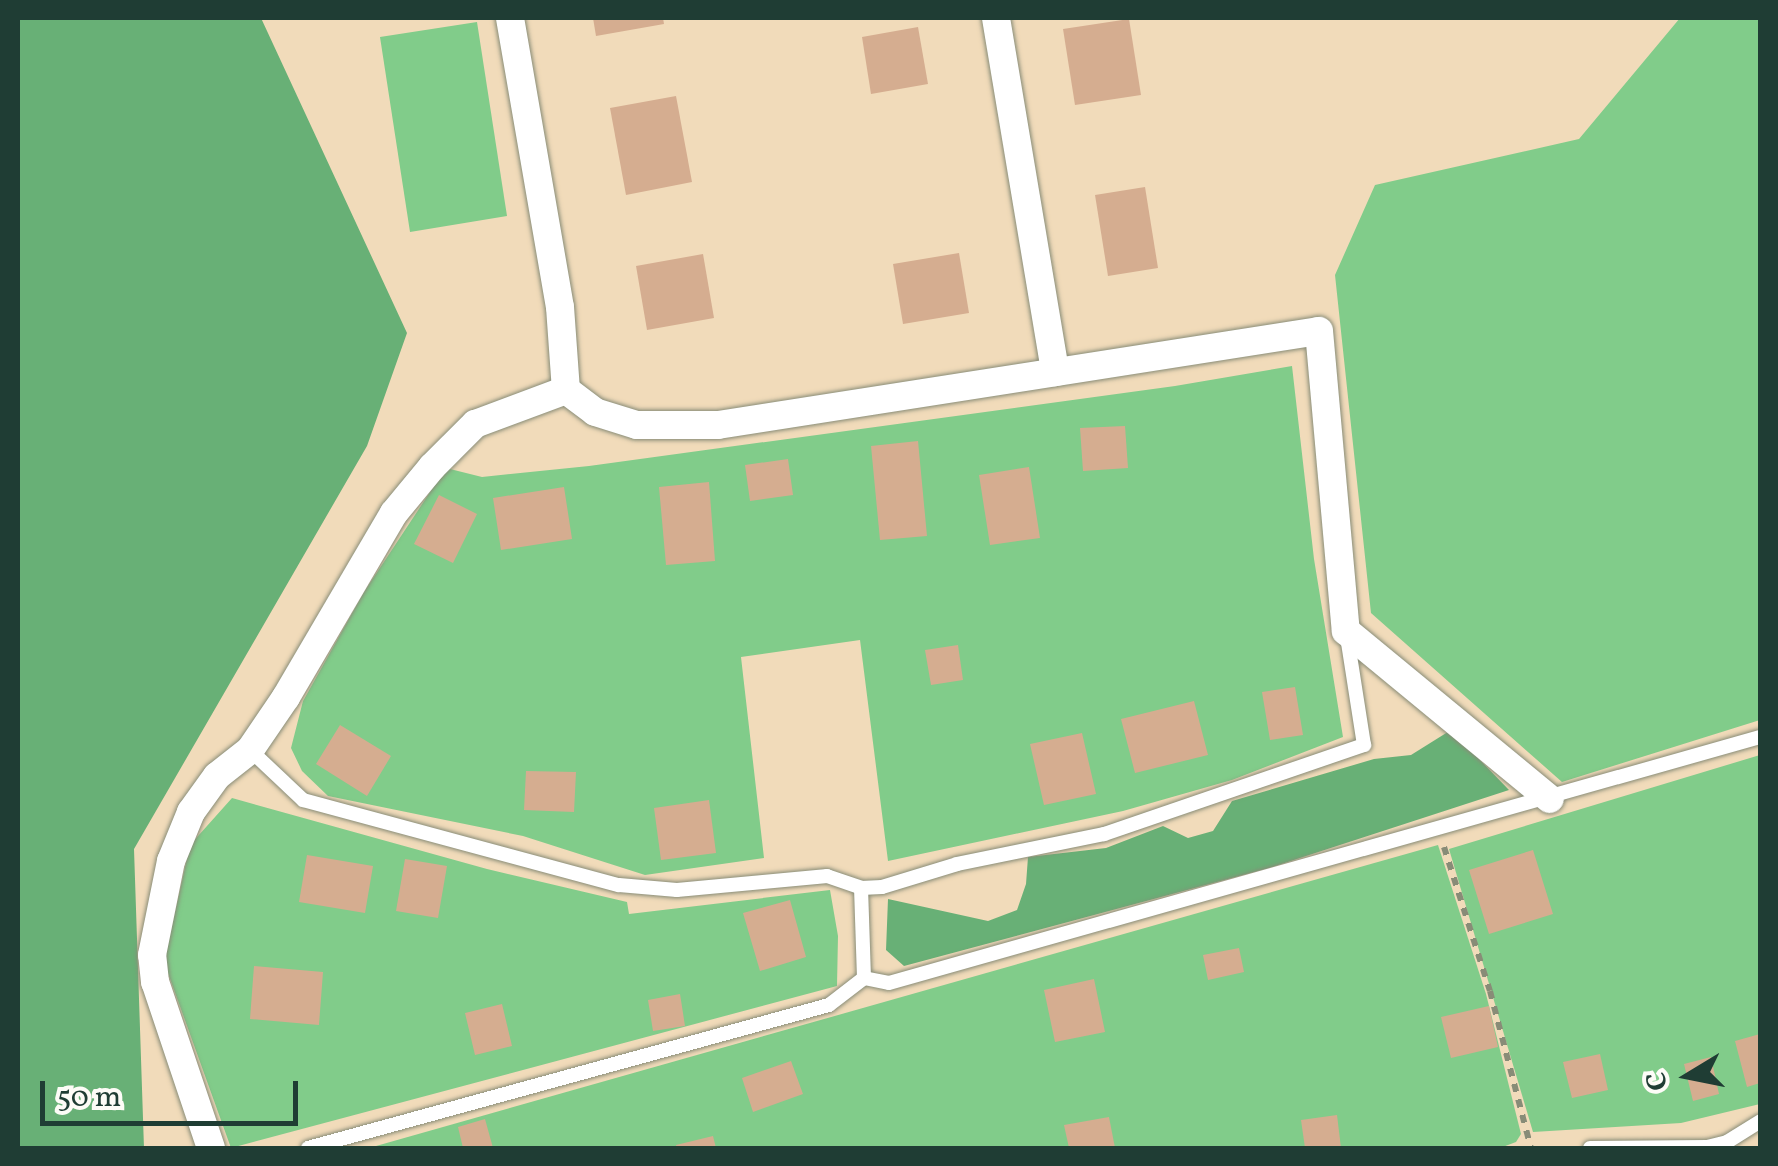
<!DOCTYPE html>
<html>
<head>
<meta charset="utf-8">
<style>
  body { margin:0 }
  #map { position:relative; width:1778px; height:1166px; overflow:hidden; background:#f1dbba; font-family:Vollkorn,serif }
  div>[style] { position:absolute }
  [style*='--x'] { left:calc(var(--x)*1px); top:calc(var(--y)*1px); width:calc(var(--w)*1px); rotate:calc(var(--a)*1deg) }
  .green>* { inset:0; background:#81cc8a }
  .forest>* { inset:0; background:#68b076 }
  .building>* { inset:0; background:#d5ad90 }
  .path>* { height:6px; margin-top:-3px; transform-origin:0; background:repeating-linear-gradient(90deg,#888c77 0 8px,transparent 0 16px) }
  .roads { filter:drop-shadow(0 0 2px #888c77) drop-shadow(0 0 2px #888c77) }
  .lane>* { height:14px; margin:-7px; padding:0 7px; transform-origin:7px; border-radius:7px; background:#fff }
  .street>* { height:28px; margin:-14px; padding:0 14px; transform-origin:14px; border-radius:14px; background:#fff }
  span { translate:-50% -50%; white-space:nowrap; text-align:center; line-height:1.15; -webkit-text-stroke:8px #fdfcf7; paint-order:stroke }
  .frame { position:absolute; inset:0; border:20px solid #1f3d34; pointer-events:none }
  .north { position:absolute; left:1638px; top:1026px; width:100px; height:100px; -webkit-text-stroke:8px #fdfcf7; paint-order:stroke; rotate:260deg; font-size:28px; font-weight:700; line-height:40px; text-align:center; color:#1f3d34 }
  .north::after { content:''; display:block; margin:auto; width:35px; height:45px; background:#1f3d34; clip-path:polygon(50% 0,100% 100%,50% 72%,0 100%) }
  .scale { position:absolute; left:40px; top:1081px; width:258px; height:45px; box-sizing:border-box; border:5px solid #1f3d34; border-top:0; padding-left:12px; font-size:30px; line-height:35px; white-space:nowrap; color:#1f3d34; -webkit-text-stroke:8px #fdfcf7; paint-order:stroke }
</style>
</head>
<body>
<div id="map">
  <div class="green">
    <div style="clip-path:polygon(1680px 18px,1760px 18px,1760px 720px,1562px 782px,1371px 613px,1335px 275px,1375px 185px,1579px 139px)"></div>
    <div style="clip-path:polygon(477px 22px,507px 216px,410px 232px,380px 37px)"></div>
    <div style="clip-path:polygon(1292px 366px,1314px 559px,1343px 737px,1232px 780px,1123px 811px,888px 861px,860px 640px,741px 657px,764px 858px,645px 875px,523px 836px,328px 796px,302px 771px,291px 748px,303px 701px,364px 592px,446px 468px,482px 477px,589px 466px,1175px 386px)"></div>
    <div style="clip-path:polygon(1760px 755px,1760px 1104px,1681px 1123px,1533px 1132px,1449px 849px)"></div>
    <div style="clip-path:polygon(232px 798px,487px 869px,627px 902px,629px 914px,830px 890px,838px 936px,837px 986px,231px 1148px,164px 962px,190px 845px)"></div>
    <div style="clip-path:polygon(1438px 845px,1486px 994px,1521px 1134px,1516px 1142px,1500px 1148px,369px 1148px)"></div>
  </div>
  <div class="forest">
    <div style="clip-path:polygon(18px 18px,261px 18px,407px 333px,367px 446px,134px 849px,144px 1148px,18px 1148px)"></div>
    <div style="clip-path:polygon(1451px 730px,1509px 790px,1269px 868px,904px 966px,886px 950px,888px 899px,988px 921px,1017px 910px,1026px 884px,1028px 857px,1106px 848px,1163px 826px,1188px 838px,1213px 831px,1232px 801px,1374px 759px,1411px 755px)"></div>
  </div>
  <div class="building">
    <div style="clip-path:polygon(593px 18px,663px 18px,664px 24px,596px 36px)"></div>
    <div style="clip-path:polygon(1129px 19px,1141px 95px,1075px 105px,1063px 29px)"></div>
    <div style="clip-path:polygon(918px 27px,928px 84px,871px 94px,862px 37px)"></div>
    <div style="clip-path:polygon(676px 96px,692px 182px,626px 195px,610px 108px)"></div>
    <div style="clip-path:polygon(1145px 187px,1158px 268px,1108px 276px,1095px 195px)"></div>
    <div style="clip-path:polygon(959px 253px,969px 313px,903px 324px,893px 264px)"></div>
    <div style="clip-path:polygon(703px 254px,714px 318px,647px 330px,636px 266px)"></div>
    <div style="clip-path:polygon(1125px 426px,1128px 468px,1083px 471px,1080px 428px)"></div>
    <div style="clip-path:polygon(918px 441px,927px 536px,880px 540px,871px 446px)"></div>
    <div style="clip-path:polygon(788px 459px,793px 495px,750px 501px,745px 465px)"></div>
    <div style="clip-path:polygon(1029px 467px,1040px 538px,990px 545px,979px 475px)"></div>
    <div style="clip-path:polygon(709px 482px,715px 561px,666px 565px,659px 487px)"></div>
    <div style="clip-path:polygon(564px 487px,572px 539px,501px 550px,493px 498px)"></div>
    <div style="clip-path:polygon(439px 495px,477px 514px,453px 563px,414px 544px)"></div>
    <div style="clip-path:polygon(958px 645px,963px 680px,931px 685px,925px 650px)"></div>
    <div style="clip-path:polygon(1295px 687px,1303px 735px,1270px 740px,1262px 692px)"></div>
    <div style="clip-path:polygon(1194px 701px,1208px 755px,1135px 773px,1121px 719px)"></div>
    <div style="clip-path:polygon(340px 725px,391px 756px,367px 796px,316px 764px)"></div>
    <div style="clip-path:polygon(1082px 733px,1096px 794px,1044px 805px,1030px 744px)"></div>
    <div style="clip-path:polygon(526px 771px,576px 772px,574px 812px,524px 810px)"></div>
    <div style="clip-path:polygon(709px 800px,716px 853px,661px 860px,654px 808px)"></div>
    <div style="clip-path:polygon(1533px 850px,1553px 914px,1489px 934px,1469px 870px)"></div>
    <div style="clip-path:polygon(307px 855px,373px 866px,365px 913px,299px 902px)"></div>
    <div style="clip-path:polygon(405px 859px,447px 866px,438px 918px,396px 911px)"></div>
    <div style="clip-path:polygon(790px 900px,806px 957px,760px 971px,743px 913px)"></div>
    <div style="clip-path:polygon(1239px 948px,1244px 972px,1208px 980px,1203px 955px)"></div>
    <div style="clip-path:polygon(254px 966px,323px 972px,319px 1025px,250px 1019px)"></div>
    <div style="clip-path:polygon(1094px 979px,1105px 1032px,1055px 1042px,1044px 990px)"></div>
    <div style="clip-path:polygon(680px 994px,685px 1026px,653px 1031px,648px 1000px)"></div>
    <div style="clip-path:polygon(502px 1004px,512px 1046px,475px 1055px,465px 1013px)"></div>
    <div style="clip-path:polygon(1489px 1006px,1498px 1047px,1451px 1058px,1441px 1017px)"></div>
    <div style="clip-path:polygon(1760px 1034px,1760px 1083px,1747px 1087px,1735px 1041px)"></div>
    <div style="clip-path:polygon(1600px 1054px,1608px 1090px,1572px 1098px,1563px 1062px)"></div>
    <div style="clip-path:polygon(1711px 1057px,1719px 1094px,1693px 1101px,1684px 1064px)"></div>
    <div style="clip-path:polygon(791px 1061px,803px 1094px,753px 1112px,742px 1078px)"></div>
    <div style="clip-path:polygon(1337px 1115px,1341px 1148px,1305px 1148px,1301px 1120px)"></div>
    <div style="clip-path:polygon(1109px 1117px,1115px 1148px,1069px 1148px,1064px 1125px)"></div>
    <div style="clip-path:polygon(485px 1119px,493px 1148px,463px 1148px,458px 1127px)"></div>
    <div style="clip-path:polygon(713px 1136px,716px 1148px,677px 1148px,676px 1145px)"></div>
  </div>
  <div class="path">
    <div style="--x:1444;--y:847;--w:151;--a:72.3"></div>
    <div style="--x:1490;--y:991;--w:162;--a:75.4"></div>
  </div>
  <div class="roads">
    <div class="lane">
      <div style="--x:250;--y:750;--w:73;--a:43.3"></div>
      <div style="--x:303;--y:800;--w:327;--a:15.1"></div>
      <div style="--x:619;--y:885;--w:58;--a:4.9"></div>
      <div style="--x:677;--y:890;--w:151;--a:-5.3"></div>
      <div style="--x:827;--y:876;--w:36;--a:19"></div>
      <div style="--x:861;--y:888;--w:21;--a:-3"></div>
      <div style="--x:882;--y:887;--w:78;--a:-17"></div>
      <div style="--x:957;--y:864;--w:150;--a:-11.5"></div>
      <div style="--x:1104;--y:834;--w:275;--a:-18.9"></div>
      <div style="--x:1364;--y:745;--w:109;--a:-98.9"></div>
      <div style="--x:864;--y:978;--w:25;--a:11"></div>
      <div style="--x:889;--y:983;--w:905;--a:-15.77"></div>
      <div style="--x:308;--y:1148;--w:540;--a:-15.35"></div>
      <div style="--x:829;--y:1005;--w:44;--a:-37.6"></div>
      <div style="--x:864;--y:978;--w:90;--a:-91.9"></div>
      <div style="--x:1590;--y:1148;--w:117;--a:-0.5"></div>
      <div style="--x:1707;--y:1147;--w:21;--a:-14"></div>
      <div style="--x:1727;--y:1142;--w:39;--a:-32"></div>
    </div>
    <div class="street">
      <div style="--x:510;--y:18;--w:293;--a:80.2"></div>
      <div style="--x:560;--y:307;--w:83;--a:85.9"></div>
      <div style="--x:996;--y:18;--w:359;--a:80.5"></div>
      <div style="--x:566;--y:390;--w:36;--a:37"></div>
      <div style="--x:595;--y:412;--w:44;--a:17.2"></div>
      <div style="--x:637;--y:425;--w:81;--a:0"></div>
      <div style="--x:718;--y:425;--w:608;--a:-8.89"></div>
      <div style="--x:1319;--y:331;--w:301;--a:84.9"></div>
      <div style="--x:1346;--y:631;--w:264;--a:39.5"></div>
      <div style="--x:211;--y:1148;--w:175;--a:-108.6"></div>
      <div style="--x:155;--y:982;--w:27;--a:-96"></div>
      <div style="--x:152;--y:955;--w:96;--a:-78.6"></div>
      <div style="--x:171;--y:861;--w:53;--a:-67.8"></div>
      <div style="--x:191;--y:812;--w:44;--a:-54.2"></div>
      <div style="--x:217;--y:776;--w:42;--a:-38.2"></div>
      <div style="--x:250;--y:750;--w:64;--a:-55.8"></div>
      <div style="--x:286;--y:697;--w:213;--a:-59.6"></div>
      <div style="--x:394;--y:513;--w:60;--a:-50.4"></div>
      <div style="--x:432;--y:467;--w:61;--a:-45"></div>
      <div style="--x:475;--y:424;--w:97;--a:-20.5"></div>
    </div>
  </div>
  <div class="frame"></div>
  <div class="north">С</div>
  <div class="scale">50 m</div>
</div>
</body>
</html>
